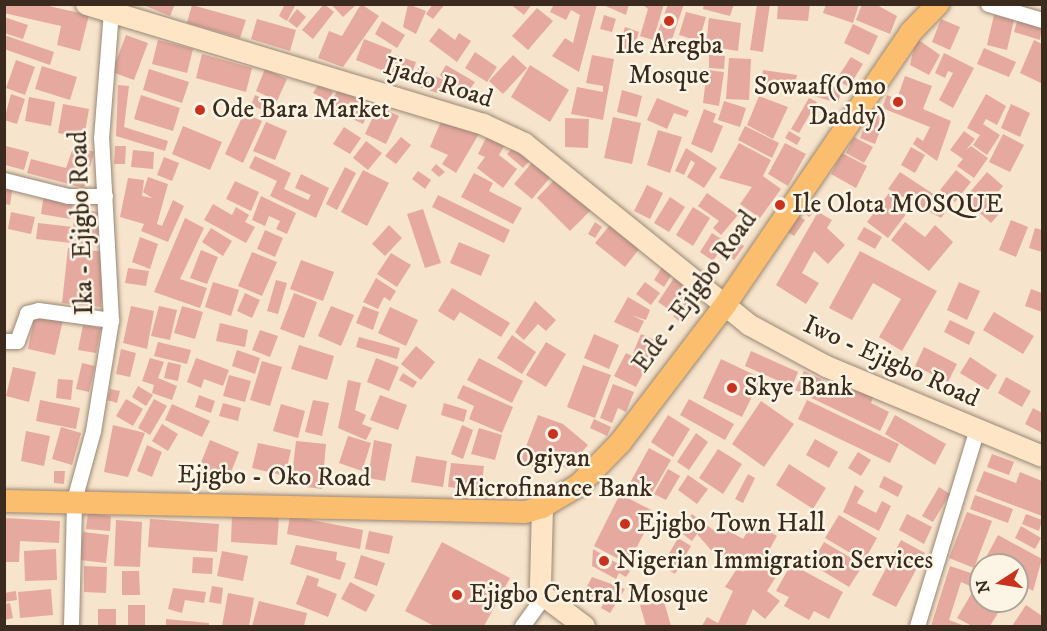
<!DOCTYPE html>
<html>
<head>
<meta charset="utf-8">
<style>
  body { margin:0 }
  #map { position:relative; width:1047px; height:631px; overflow:hidden; background:#f7e4cc; font-family:"IM FELL DW Pica",serif }
  div>[style] { position:absolute }
  [style*='--x'] { left:calc(var(--x)*1px); top:calc(var(--y)*1px); width:calc(var(--w)*1px); rotate:calc(var(--a)*1deg) }
  .building>* { inset:0; background:#e6a99f }
  .roads { filter:drop-shadow(0 0 2px #998775) drop-shadow(0 0 2px #998775) }
  .street>* { height:15px; margin:-7.5px; padding:0 7.5px; transform-origin:7.5px; border-radius:7.5px; background:#fff }
  .secondary>* { height:21px; margin:-10.5px; padding:0 10.5px; transform-origin:10.5px; border-radius:10.5px; background:#fde5c5 }
  .primary>* { height:22px; margin:-11px; padding:0 11px; transform-origin:11px; border-radius:11px; background:#fbbd6e }
  .dots>* { width:16px; height:16px; translate:-50% -50%; box-sizing:border-box; border:3px solid #fcf5e5; border-radius:50% }
  span { translate:-50% -50%; white-space:nowrap; text-align:center; line-height:1.15; -webkit-text-stroke:5px #fcf5e5; paint-order:stroke }
  .poi-label { font-size:26px; color:#3b2a1e }
  .right { translate:-100% -50%; text-align:right }
  .left { translate:0 -50%; text-align:left }
  .street-label { font-size:26px; color:#3b2a1e }
  .frame { position:absolute; inset:0; border:6px solid #3b2a1e; pointer-events:none }
  .north { position:absolute; left:969px; top:553px; width:60px; height:60px; box-sizing:border-box; background:#fcf5e5; border:2px solid #afa495; border-radius:50%; rotate:258deg; font-size:16px; font-weight:700; line-height:24px; text-align:center; color:#3b2a1e }
  .north::after { content:''; display:block; margin:auto; width:21px; height:27px; background:#c8321e; clip-path:polygon(50% 0,100% 100%,50% 72%,0 100%) }
</style>
</head>
<body>
<div id="map">
  <div class="building">
    <div style="clip-path:polygon(141px 4px,175px 4px,170px 16px)"></div>
    <div style="clip-path:polygon(285px 4px,296px 4px,287px 21px,279px 16px)"></div>
    <div style="clip-path:polygon(324px 4px,334px 12px,313px 39px,302px 30px)"></div>
    <div style="clip-path:polygon(331px 4px,357px 4px,343px 17px)"></div>
    <div style="clip-path:polygon(361px 4px,379px 16px,343px 67px,318px 58px,329px 31px,342px 36px)"></div>
    <div style="clip-path:polygon(408px 4px,426px 11px,416px 34px,403px 27px)"></div>
    <div style="clip-path:polygon(433px 4px,445px 4px,433px 19px,426px 14px)"></div>
    <div style="clip-path:polygon(510px 4px,532px 4px,524px 15px)"></div>
    <div style="clip-path:polygon(554px 4px,597px 4px,579px 72px,552px 56px,565px 38px,573px 43px,580px 15px,571px 10px,566px 20px,550px 12px)"></div>
    <div style="clip-path:polygon(601px 4px,629px 4px,626px 15px)"></div>
    <div style="clip-path:polygon(642px 4px,664px 4px,653px 40px,640px 36px,648px 9px)"></div>
    <div style="clip-path:polygon(668px 4px,684px 4px,669px 48px,654px 43px)"></div>
    <div style="clip-path:polygon(704px 4px,734px 4px,730px 16px,703px 9px)"></div>
    <div style="clip-path:polygon(757px 4px,770px 4px,763px 52px,750px 50px)"></div>
    <div style="clip-path:polygon(778px 4px,810px 4px,808px 21px,777px 19px)"></div>
    <div style="clip-path:polygon(826px 4px,859px 4px,853px 23px,823px 13px)"></div>
    <div style="clip-path:polygon(875px 4px,897px 16px,890px 34px,856px 20px,862px 4px)"></div>
    <div style="clip-path:polygon(4px 5px,44px 5px,89px 15px,80px 51px,57px 45px,61px 26px,4px 13px)"></div>
    <div style="clip-path:polygon(192px 5px,246px 20px,240px 38px,187px 23px)"></div>
    <div style="clip-path:polygon(537px 8px,553px 21px,528px 50px,512px 36px)"></div>
    <div style="clip-path:polygon(297px 9px,306px 17px,297px 28px,288px 21px)"></div>
    <div style="clip-path:polygon(686px 12px,706px 17px,699px 41px,679px 35px)"></div>
    <div style="clip-path:polygon(604px 15px,616px 19px,612px 32px,600px 29px)"></div>
    <div style="clip-path:polygon(994px 15px,1014px 20px,1007px 50px,987px 45px)"></div>
    <div style="clip-path:polygon(4px 17px,28px 25px,23px 39px,4px 33px)"></div>
    <div style="clip-path:polygon(709px 18px,741px 23px,738px 51px,706px 46px)"></div>
    <div style="clip-path:polygon(1018px 18px,1042px 25px,1040px 40px,1014px 32px)"></div>
    <div style="clip-path:polygon(257px 19px,296px 30px,290px 51px,251px 39px)"></div>
    <div style="clip-path:polygon(941px 19px,960px 27px,950px 50px,932px 42px)"></div>
    <div style="clip-path:polygon(382px 21px,405px 35px,397px 48px,375px 34px)"></div>
    <div style="clip-path:polygon(853px 24px,878px 36px,869px 55px,844px 43px)"></div>
    <div style="clip-path:polygon(625px 27px,639px 32px,633px 51px,619px 47px)"></div>
    <div style="clip-path:polygon(439px 28px,455px 40px,459px 33px,471px 41px,457px 62px,429px 41px)"></div>
    <div style="clip-path:polygon(4px 35px,54px 52px,50px 65px,4px 49px)"></div>
    <div style="clip-path:polygon(126px 35px,148px 43px,134px 80px,112px 72px)"></div>
    <div style="clip-path:polygon(916px 38px,940px 55px,929px 75px,910px 65px)"></div>
    <div style="clip-path:polygon(364px 39px,392px 50px,384px 71px,356px 60px)"></div>
    <div style="clip-path:polygon(158px 40px,193px 49px,187px 73px,152px 64px)"></div>
    <div style="clip-path:polygon(1034px 40px,1042px 44px,1041px 83px,1020px 73px)"></div>
    <div style="clip-path:polygon(984px 48px,1016px 62px,1009px 77px,977px 64px)"></div>
    <div style="clip-path:polygon(475px 52px,497px 67px,487px 82px,465px 68px)"></div>
    <div style="clip-path:polygon(944px 53px,974px 68px,953px 108px,939px 100px,953px 73px,948px 71px,945px 78px,935px 73px)"></div>
    <div style="clip-path:polygon(202px 54px,252px 68px,246px 92px,196px 78px)"></div>
    <div style="clip-path:polygon(395px 55px,416px 62px,409px 82px,388px 74px)"></div>
    <div style="clip-path:polygon(513px 55px,527px 68px,503px 94px,489px 81px)"></div>
    <div style="clip-path:polygon(592px 55px,614px 59px,603px 120px,571px 114px,577px 87px,603px 92px,603px 86px,586px 83px)"></div>
    <div style="clip-path:polygon(709px 55px,725px 56px,724px 69px,709px 68px)"></div>
    <div style="clip-path:polygon(851px 57px,863px 64px,849px 87px,836px 80px)"></div>
    <div style="clip-path:polygon(729px 58px,751px 59px,749px 100px,726px 99px)"></div>
    <div style="clip-path:polygon(16px 60px,35px 67px,25px 95px,6px 88px)"></div>
    <div style="clip-path:polygon(446px 65px,475px 82px,463px 99px,440px 75px)"></div>
    <div style="clip-path:polygon(530px 65px,569px 90px,550px 122px,511px 97px)"></div>
    <div style="clip-path:polygon(42px 66px,77px 77px,70px 100px,35px 89px)"></div>
    <div style="clip-path:polygon(418px 68px,448px 82px,443px 95px,414px 85px)"></div>
    <div style="clip-path:polygon(149px 69px,189px 82px,182px 103px,143px 90px)"></div>
    <div style="clip-path:polygon(265px 69px,287px 79px,277px 101px,256px 91px)"></div>
    <div style="clip-path:polygon(707px 70px,724px 72px,719px 106px,703px 103px)"></div>
    <div style="clip-path:polygon(763px 70px,797px 75px,794px 89px,761px 83px)"></div>
    <div style="clip-path:polygon(905px 76px,932px 86px,923px 109px,951px 121px,937px 161px,913px 144px,917px 137px,923px 141px,930px 127px,882px 108px,887px 95px,897px 99px)"></div>
    <div style="clip-path:polygon(818px 82px,842px 89px,838px 103px,814px 96px)"></div>
    <div style="clip-path:polygon(319px 84px,333px 92px,328px 101px,313px 93px)"></div>
    <div style="clip-path:polygon(118px 85px,129px 86px,124px 127px,168px 141px,165px 151px,116px 136px)"></div>
    <div style="clip-path:polygon(338px 89px,372px 105px,363px 124px,329px 108px)"></div>
    <div style="clip-path:polygon(622px 90px,642px 96px,637px 117px,617px 112px)"></div>
    <div style="clip-path:polygon(11px 94px,25px 99px,17px 124px,4px 120px)"></div>
    <div style="clip-path:polygon(986px 94px,1006px 106px,997px 125px,986px 119px,983px 124px,1000px 135px,987px 155px,973px 145px,980px 135px,967px 128px)"></div>
    <div style="clip-path:polygon(141px 95px,180px 108px,173px 131px,134px 119px)"></div>
    <div style="clip-path:polygon(255px 95px,276px 104px,272px 114px,251px 105px)"></div>
    <div style="clip-path:polygon(759px 96px,788px 107px,773px 139px,747px 125px)"></div>
    <div style="clip-path:polygon(29px 97px,55px 102px,51px 126px,25px 121px)"></div>
    <div style="clip-path:polygon(657px 98px,689px 111px,686px 117px,674px 113px,667px 129px,647px 120px)"></div>
    <div style="clip-path:polygon(809px 98px,817px 102px,799px 133px,791px 129px)"></div>
    <div style="clip-path:polygon(724px 101px,746px 108px,740px 127px,718px 120px)"></div>
    <div style="clip-path:polygon(63px 104px,89px 109px,84px 138px,58px 133px)"></div>
    <div style="clip-path:polygon(1011px 104px,1030px 113px,1020px 137px,1001px 128px)"></div>
    <div style="clip-path:polygon(378px 106px,399px 116px,386px 144px,365px 134px)"></div>
    <div style="clip-path:polygon(704px 109px,716px 114px,713px 122px,723px 126px,712px 153px,691px 144px)"></div>
    <div style="clip-path:polygon(871px 109px,886px 115px,875px 144px,860px 138px)"></div>
    <div style="clip-path:polygon(244px 113px,262px 121px,243px 163px,225px 154px)"></div>
    <div style="clip-path:polygon(613px 117px,641px 123px,632px 164px,604px 158px)"></div>
    <div style="clip-path:polygon(565px 118px,589px 119px,588px 148px,565px 147px)"></div>
    <div style="clip-path:polygon(442px 119px,480px 132px,456px 173px,442px 164px,448px 155px,430px 147px)"></div>
    <div style="clip-path:polygon(266px 122px,287px 131px,275px 160px,253px 151px)"></div>
    <div style="clip-path:polygon(183px 126px,222px 142px,210px 170px,172px 154px)"></div>
    <div style="clip-path:polygon(745px 126px,779px 143px,772px 158px,738px 140px)"></div>
    <div style="clip-path:polygon(344px 127px,361px 138px,350px 154px,333px 144px)"></div>
    <div style="clip-path:polygon(658px 130px,682px 137px,670px 173px,647px 165px)"></div>
    <div style="clip-path:polygon(789px 131px,801px 138px,797px 145px,785px 138px)"></div>
    <div style="clip-path:polygon(964px 131px,975px 139px,966px 150px,971px 146px,988px 158px,974px 178px,957px 166px,963px 159px,950px 150px)"></div>
    <div style="clip-path:polygon(1003px 134px,1024px 145px,1010px 172px,989px 162px)"></div>
    <div style="clip-path:polygon(487px 136px,504px 146px,499px 155px,517px 169px,503px 188px,477px 168px,485px 157px,478px 154px)"></div>
    <div style="clip-path:polygon(401px 137px,411px 145px,396px 164px,385px 156px)"></div>
    <div style="clip-path:polygon(854px 137px,873px 147px,864px 163px,846px 153px)"></div>
    <div style="clip-path:polygon(366px 141px,382px 153px,368px 170px,353px 158px)"></div>
    <div style="clip-path:polygon(739px 143px,771px 160px,763px 176px,781px 189px,760px 218px,740px 204px,752px 187px,719px 178px)"></div>
    <div style="clip-path:polygon(785px 143px,806px 154px,788px 186px,768px 174px)"></div>
    <div style="clip-path:polygon(516px 144px,532px 158px,523px 168px,507px 154px)"></div>
    <div style="clip-path:polygon(74px 145px,94px 152px,84px 188px,27px 173px,31px 159px,66px 168px)"></div>
    <div style="clip-path:polygon(6px 146px,29px 152px,24px 170px,5px 165px)"></div>
    <div style="clip-path:polygon(115px 146px,126px 146px,125px 164px,114px 164px)"></div>
    <div style="clip-path:polygon(911px 147px,925px 155px,915px 173px,901px 165px)"></div>
    <div style="clip-path:polygon(686px 148px,717px 168px,704px 188px,687px 177px,695px 163px,691px 160px,684px 175px,675px 171px)"></div>
    <div style="clip-path:polygon(133px 150px,154px 152px,153px 169px,131px 167px)"></div>
    <div style="clip-path:polygon(842px 153px,867px 166px,856px 188px,831px 174px)"></div>
    <div style="clip-path:polygon(255px 156px,291px 173px,284px 189px,308px 200px,311px 195px,295px 188px,301px 174px,329px 188px,316px 218px,270px 196px,277px 181px,249px 168px)"></div>
    <div style="clip-path:polygon(164px 157px,179px 163px,172px 181px,157px 175px)"></div>
    <div style="clip-path:polygon(535px 159px,553px 174px,532px 199px,514px 184px)"></div>
    <div style="clip-path:polygon(436px 164px,445px 172px,439px 177px,431px 170px)"></div>
    <div style="clip-path:polygon(345px 167px,356px 173px,337px 210px,326px 204px)"></div>
    <div style="clip-path:polygon(363px 170px,389px 183px,367px 226px,341px 212px)"></div>
    <div style="clip-path:polygon(956px 170px,971px 182px,955px 202px,940px 190px)"></div>
    <div style="clip-path:polygon(418px 171px,431px 180px,425px 189px,412px 179px)"></div>
    <div style="clip-path:polygon(900px 172px,950px 205px,941px 218px,888px 189px)"></div>
    <div style="clip-path:polygon(987px 172px,1003px 186px,988px 205px,999px 214px,991px 223px,964px 199px)"></div>
    <div style="clip-path:polygon(474px 173px,493px 183px,489px 191px,522px 208px,513px 224px,461px 197px)"></div>
    <div style="clip-path:polygon(559px 175px,592px 209px,570px 231px,537px 198px)"></div>
    <div style="clip-path:polygon(148px 177px,168px 184px,157px 224px,162px 226px,173px 200px,184px 206px,168px 242px,141px 231px,144px 224px,120px 217px,128px 178px,144px 180px,142px 196px,152px 198px,143px 192px)"></div>
    <div style="clip-path:polygon(235px 181px,259px 192px,251px 211px,226px 199px)"></div>
    <div style="clip-path:polygon(5px 182px,13px 184px,10px 205px,5px 204px)"></div>
    <div style="clip-path:polygon(647px 185px,663px 193px,650px 219px,634px 211px)"></div>
    <div style="clip-path:polygon(44px 193px,74px 198px,70px 219px,41px 214px)"></div>
    <div style="clip-path:polygon(707px 193px,738px 215px,721px 235px,713px 228px,719px 221px,698px 206px)"></div>
    <div style="clip-path:polygon(889px 193px,910px 209px,888px 238px,867px 222px)"></div>
    <div style="clip-path:polygon(438px 195px,510px 230px,504px 243px,432px 207px)"></div>
    <div style="clip-path:polygon(261px 196px,296px 213px,287px 234px,276px 229px,280px 221px,269px 216px,265px 226px,252px 220px)"></div>
    <div style="clip-path:polygon(670px 197px,685px 207px,669px 232px,654px 223px)"></div>
    <div style="clip-path:polygon(809px 199px,818px 207px,809px 217px,800px 209px)"></div>
    <div style="clip-path:polygon(213px 204px,232px 215px,236px 207px,249px 215px,245px 222px,255px 227px,246px 243px,204px 220px)"></div>
    <div style="clip-path:polygon(693px 207px,710px 218px,693px 246px,676px 235px)"></div>
    <div style="clip-path:polygon(76px 209px,99px 212px,98px 246px,36px 239px,38px 223px,73px 227px)"></div>
    <div style="clip-path:polygon(423px 209px,441px 263px,425px 268px,407px 214px)"></div>
    <div style="clip-path:polygon(11px 212px,35px 217px,31px 234px,8px 229px)"></div>
    <div style="clip-path:polygon(818px 212px,832px 220px,827px 228px,845px 245px,828px 264px,814px 251px,802px 273px,819px 283px,806px 304px,776px 285px)"></div>
    <div style="clip-path:polygon(797px 215px,805px 220px,794px 236px,786px 231px)"></div>
    <div style="clip-path:polygon(185px 218px,204px 228px,180px 279px,207px 288px,200px 308px,154px 292px)"></div>
    <div style="clip-path:polygon(1011px 220px,1028px 227px,1016px 257px,999px 250px)"></div>
    <div style="clip-path:polygon(595px 222px,602px 227px,595px 238px,588px 234px)"></div>
    <div style="clip-path:polygon(905px 222px,925px 237px,935px 225px,953px 242px,929px 271px,891px 240px)"></div>
    <div style="clip-path:polygon(389px 225px,402px 238px,385px 256px,372px 244px)"></div>
    <div style="clip-path:polygon(610px 225px,640px 248px,625px 267px,595px 243px)"></div>
    <div style="clip-path:polygon(864px 227px,882px 237px,875px 249px,857px 239px)"></div>
    <div style="clip-path:polygon(211px 228px,232px 241px,223px 256px,202px 242px)"></div>
    <div style="clip-path:polygon(1035px 228px,1042px 230px,1042px 252px,1029px 248px)"></div>
    <div style="clip-path:polygon(265px 230px,283px 238px,275px 257px,257px 249px)"></div>
    <div style="clip-path:polygon(712px 233px,726px 242px,713px 261px,700px 252px)"></div>
    <div style="clip-path:polygon(140px 237px,158px 244px,150px 269px,132px 262px)"></div>
    <div style="clip-path:polygon(736px 240px,744px 246px,734px 260px,726px 254px)"></div>
    <div style="clip-path:polygon(459px 242px,490px 255px,481px 276px,450px 263px)"></div>
    <div style="clip-path:polygon(68px 248px,107px 252px,101px 307px,62px 303px)"></div>
    <div style="clip-path:polygon(201px 250px,218px 257px,207px 284px,190px 278px)"></div>
    <div style="clip-path:polygon(860px 251px,937px 291px,902px 351px,879px 337px,901px 299px,873px 283px,852px 320px,829px 308px)"></div>
    <div style="clip-path:polygon(252px 252px,277px 262px,262px 296px,238px 286px)"></div>
    <div style="clip-path:polygon(391px 253px,411px 265px,397px 287px,377px 274px)"></div>
    <div style="clip-path:polygon(301px 260px,334px 272px,323px 301px,290px 289px)"></div>
    <div style="clip-path:polygon(662px 267px,672px 274px,664px 287px,654px 280px)"></div>
    <div style="clip-path:polygon(128px 268px,149px 271px,146px 286px,125px 283px)"></div>
    <div style="clip-path:polygon(376px 278px,396px 291px,390px 301px,384px 297px,378px 309px,363px 302px)"></div>
    <div style="clip-path:polygon(674px 278px,689px 288px,673px 312px,658px 302px)"></div>
    <div style="clip-path:polygon(276px 280px,287px 283px,278px 314px,267px 311px)"></div>
    <div style="clip-path:polygon(213px 282px,239px 290px,231px 316px,205px 307px)"></div>
    <div style="clip-path:polygon(645px 282px,660px 293px,651px 305px,636px 294px)"></div>
    <div style="clip-path:polygon(959px 282px,980px 291px,967px 320px,947px 310px)"></div>
    <div style="clip-path:polygon(452px 288px,510px 323px,501px 337px,460px 312px,454px 321px,438px 311px)"></div>
    <div style="clip-path:polygon(1031px 289px,1042px 293px,1042px 312px,1025px 306px)"></div>
    <div style="clip-path:polygon(245px 293px,260px 300px,252px 318px,237px 311px)"></div>
    <div style="clip-path:polygon(294px 293px,317px 302px,304px 338px,280px 329px)"></div>
    <div style="clip-path:polygon(691px 293px,698px 298px,680px 322px,673px 316px)"></div>
    <div style="clip-path:polygon(628px 297px,650px 310px,646px 320px,631px 315px,644px 321px,638px 333px,614px 322px)"></div>
    <div style="clip-path:polygon(535px 301px,556px 320px,546px 331px,538px 324px,524px 340px,515px 332px)"></div>
    <div style="clip-path:polygon(131px 306px,154px 311px,147px 349px,123px 343px)"></div>
    <div style="clip-path:polygon(159px 306px,177px 310px,170px 340px,151px 336px)"></div>
    <div style="clip-path:polygon(182px 306px,203px 312px,195px 339px,174px 333px)"></div>
    <div style="clip-path:polygon(331px 306px,354px 315px,341px 346px,318px 336px)"></div>
    <div style="clip-path:polygon(363px 306px,379px 312px,373px 330px,356px 323px)"></div>
    <div style="clip-path:polygon(390px 307px,418px 320px,406px 346px,378px 333px)"></div>
    <div style="clip-path:polygon(994px 312px,1034px 336px,1023px 354px,983px 330px)"></div>
    <div style="clip-path:polygon(35px 313px,63px 320px,55px 355px,28px 349px)"></div>
    <div style="clip-path:polygon(950px 320px,975px 332px,969px 345px,944px 332px)"></div>
    <div style="clip-path:polygon(220px 323px,248px 330px,245px 347px,216px 341px)"></div>
    <div style="clip-path:polygon(83px 325px,101px 328px,96px 353px,78px 350px)"></div>
    <div style="clip-path:polygon(260px 330px,278px 336px,270px 357px,252px 350px)"></div>
    <div style="clip-path:polygon(594px 334px,619px 345px,609px 369px,584px 358px)"></div>
    <div style="clip-path:polygon(641px 334px,662px 343px,654px 362px,633px 353px)"></div>
    <div style="clip-path:polygon(512px 335px,536px 352px,522px 374px,497px 358px)"></div>
    <div style="clip-path:polygon(359px 337px,400px 348px,397px 359px,356px 347px)"></div>
    <div style="clip-path:polygon(158px 342px,191px 350px,187px 364px,154px 356px)"></div>
    <div style="clip-path:polygon(546px 342px,566px 354px,546px 387px,526px 375px)"></div>
    <div style="clip-path:polygon(299px 345px,334px 356px,327px 380px,291px 369px)"></div>
    <div style="clip-path:polygon(416px 346px,435px 362px,421px 380px,401px 364px)"></div>
    <div style="clip-path:polygon(924px 347px,957px 364px,948px 382px,915px 366px)"></div>
    <div style="clip-path:polygon(121px 349px,136px 353px,130px 377px,116px 374px)"></div>
    <div style="clip-path:polygon(237px 350px,260px 358px,255px 374px,232px 366px)"></div>
    <div style="clip-path:polygon(751px 351px,798px 372px,792px 387px,745px 366px)"></div>
    <div style="clip-path:polygon(626px 353px,648px 364px,636px 387px,614px 376px)"></div>
    <div style="clip-path:polygon(970px 357px,997px 375px,988px 390px,960px 373px)"></div>
    <div style="clip-path:polygon(150px 358px,164px 362px,158px 378px,177px 386px,172px 400px,152px 393px,154px 385px,142px 381px)"></div>
    <div style="clip-path:polygon(196px 358px,229px 370px,223px 386px,204px 379px,201px 388px,187px 382px)"></div>
    <div style="clip-path:polygon(376px 358px,399px 367px,389px 391px,367px 382px)"></div>
    <div style="clip-path:polygon(479px 358px,523px 381px,512px 403px,467px 380px)"></div>
    <div style="clip-path:polygon(721px 359px,761px 378px,742px 417px,703px 398px)"></div>
    <div style="clip-path:polygon(262px 361px,282px 367px,270px 406px,250px 400px)"></div>
    <div style="clip-path:polygon(168px 362px,181px 365px,178px 381px,164px 378px)"></div>
    <div style="clip-path:polygon(82px 363px,95px 366px,89px 392px,76px 389px)"></div>
    <div style="clip-path:polygon(583px 365px,611px 375px,595px 418px,567px 407px)"></div>
    <div style="clip-path:polygon(13px 367px,36px 372px,29px 402px,6px 396px)"></div>
    <div style="clip-path:polygon(804px 371px,839px 388px,844px 378px,875px 392px,871px 403px,889px 412px,880px 431px,795px 390px)"></div>
    <div style="clip-path:polygon(403px 373px,417px 382px,413px 388px,399px 380px)"></div>
    <div style="clip-path:polygon(229px 375px,251px 381px,245px 402px,223px 396px)"></div>
    <div style="clip-path:polygon(1006px 377px,1031px 391px,1022px 407px,998px 393px)"></div>
    <div style="clip-path:polygon(58px 379px,73px 380px,71px 400px,56px 398px)"></div>
    <div style="clip-path:polygon(348px 380px,361px 383px,355px 410px,366px 415px,362px 424px,372px 428px,366px 440px,338px 428px)"></div>
    <div style="clip-path:polygon(613px 384px,634px 392px,626px 412px,618px 408px,612px 423px,600px 418px)"></div>
    <div style="clip-path:polygon(463px 385px,513px 407px,502px 433px,469px 419px,474px 406px,457px 398px)"></div>
    <div style="clip-path:polygon(138px 386px,153px 395px,146px 406px,132px 397px)"></div>
    <div style="clip-path:polygon(110px 389px,120px 391px,117px 403px,107px 400px)"></div>
    <div style="clip-path:polygon(199px 395px,215px 401px,211px 413px,195px 407px)"></div>
    <div style="clip-path:polygon(380px 395px,407px 405px,398px 430px,370px 420px)"></div>
    <div style="clip-path:polygon(126px 399px,143px 409px,133px 426px,116px 416px)"></div>
    <div style="clip-path:polygon(154px 399px,167px 406px,150px 435px,138px 428px)"></div>
    <div style="clip-path:polygon(689px 399px,734px 424px,725px 440px,680px 415px)"></div>
    <div style="clip-path:polygon(40px 400px,80px 408px,76px 429px,36px 421px)"></div>
    <div style="clip-path:polygon(313px 400px,329px 403px,322px 436px,305px 432px)"></div>
    <div style="clip-path:polygon(807px 400px,899px 444px,890px 463px,798px 419px)"></div>
    <div style="clip-path:polygon(761px 401px,794px 424px,764px 467px,732px 444px)"></div>
    <div style="clip-path:polygon(223px 403px,241px 408px,238px 421px,219px 416px)"></div>
    <div style="clip-path:polygon(444px 403px,467px 410px,464px 422px,441px 415px)"></div>
    <div style="clip-path:polygon(172px 404px,210px 421px,202px 437px,165px 420px)"></div>
    <div style="clip-path:polygon(281px 404px,305px 411px,298px 438px,273px 431px)"></div>
    <div style="clip-path:polygon(1033px 408px,1042px 413px,1042px 433px,1025px 424px)"></div>
    <div style="clip-path:polygon(538px 415px,563px 424px,588px 445px,567px 469px,550px 457px,545px 471px,520px 462px)"></div>
    <div style="clip-path:polygon(668px 415px,690px 429px,673px 457px,651px 442px)"></div>
    <div style="clip-path:polygon(895px 415px,946px 444px,935px 465px,885px 434px)"></div>
    <div style="clip-path:polygon(594px 419px,611px 427px,607px 436px,590px 428px)"></div>
    <div style="clip-path:polygon(162px 424px,178px 434px,168px 451px,152px 441px)"></div>
    <div style="clip-path:polygon(113px 425px,145px 433px,128px 477px,104px 472px)"></div>
    <div style="clip-path:polygon(462px 425px,473px 430px,463px 459px,451px 454px)"></div>
    <div style="clip-path:polygon(61px 427px,81px 433px,72px 465px,52px 459px)"></div>
    <div style="clip-path:polygon(479px 428px,502px 435px,495px 460px,471px 454px)"></div>
    <div style="clip-path:polygon(26px 431px,50px 436px,44px 466px,21px 461px)"></div>
    <div style="clip-path:polygon(696px 433px,708px 442px,689px 470px,677px 462px)"></div>
    <div style="clip-path:polygon(348px 436px,371px 443px,362px 471px,339px 463px)"></div>
    <div style="clip-path:polygon(815px 439px,838px 452px,829px 468px,806px 455px)"></div>
    <div style="clip-path:polygon(210px 440px,239px 452px,227px 482px,198px 470px)"></div>
    <div style="clip-path:polygon(374px 440px,392px 444px,385px 481px,368px 478px)"></div>
    <div style="clip-path:polygon(296px 441px,326px 444px,322px 489px,291px 485px)"></div>
    <div style="clip-path:polygon(258px 443px,291px 450px,285px 476px,252px 468px)"></div>
    <div style="clip-path:polygon(147px 445px,162px 452px,152px 477px,137px 471px)"></div>
    <div style="clip-path:polygon(649px 448px,671px 460px,652px 493px,631px 481px)"></div>
    <div style="clip-path:polygon(718px 449px,742px 464px,723px 494px,699px 478px)"></div>
    <div style="clip-path:polygon(858px 452px,871px 460px,861px 476px,848px 468px)"></div>
    <div style="clip-path:polygon(992px 454px,1014px 462px,1009px 475px,987px 467px)"></div>
    <div style="clip-path:polygon(416px 456px,447px 461px,443px 487px,411px 482px)"></div>
    <div style="clip-path:polygon(451px 463px,484px 466px,481px 491px,448px 487px)"></div>
    <div style="clip-path:polygon(789px 464px,826px 488px,813px 509px,776px 485px)"></div>
    <div style="clip-path:polygon(668px 469px,680px 476px,666px 500px,654px 494px)"></div>
    <div style="clip-path:polygon(54px 471px,65px 471px,64px 484px,54px 483px)"></div>
    <div style="clip-path:polygon(984px 471px,1016px 483px,1020px 472px,1042px 481px,1042px 516px,976px 491px)"></div>
    <div style="clip-path:polygon(748px 474px,755px 478px,743px 503px,735px 499px)"></div>
    <div style="clip-path:polygon(688px 475px,708px 489px,697px 504px,678px 490px)"></div>
    <div style="clip-path:polygon(884px 476px,903px 486px,898px 497px,879px 487px)"></div>
    <div style="clip-path:polygon(855px 485px,864px 491px,857px 503px,876px 513px,882px 501px,891px 506px,879px 531px,843px 512px)"></div>
    <div style="clip-path:polygon(939px 487px,950px 494px,933px 522px,922px 516px)"></div>
    <div style="clip-path:polygon(620px 494px,655px 512px,628px 564px,594px 546px)"></div>
    <div style="clip-path:polygon(975px 495px,1013px 509px,1008px 523px,970px 509px)"></div>
    <div style="clip-path:polygon(967px 512px,992px 521px,974px 568px,949px 558px)"></div>
    <div style="clip-path:polygon(88px 513px,111px 516px,110px 531px,86px 529px)"></div>
    <div style="clip-path:polygon(232px 514px,279px 517px,277px 545px,231px 542px)"></div>
    <div style="clip-path:polygon(692px 514px,716px 532px,720px 526px,743px 539px,753px 522px,777px 536px,768px 552px,786px 561px,767px 591px,780px 601px,765px 619px,753px 609px,745px 626px,702px 626px,707px 617px,718px 623px,733px 591px,725px 587px,738px 567px,743px 572px,746px 566px,721px 553px,718px 558px,697px 534px,692px 541px,680px 532px)"></div>
    <div style="clip-path:polygon(907px 514px,932px 527px,924px 544px,899px 530px)"></div>
    <div style="clip-path:polygon(1026px 514px,1042px 520px,1039px 531px,1022px 524px)"></div>
    <div style="clip-path:polygon(839px 515px,877px 538px,864px 561px,825px 538px)"></div>
    <div style="clip-path:polygon(290px 516px,363px 530px,360px 549px,287px 534px)"></div>
    <div style="clip-path:polygon(4px 518px,60px 521px,59px 543px,20px 541px,19px 562px,4px 562px)"></div>
    <div style="clip-path:polygon(150px 519px,219px 524px,217px 552px,148px 547px)"></div>
    <div style="clip-path:polygon(116px 520px,142px 522px,140px 567px,114px 566px)"></div>
    <div style="clip-path:polygon(1021px 526px,1041px 538px,1035px 549px,1015px 538px)"></div>
    <div style="clip-path:polygon(369px 531px,393px 536px,389px 554px,365px 549px)"></div>
    <div style="clip-path:polygon(83px 532px,109px 535px,106px 563px,80px 560px)"></div>
    <div style="clip-path:polygon(998px 535px,1042px 559px,1033px 591px,1017px 582px,1017px 565px,983px 563px)"></div>
    <div style="clip-path:polygon(678px 538px,691px 546px,675px 574px,662px 566px)"></div>
    <div style="clip-path:polygon(901px 540px,925px 553px,896px 607px,872px 595px)"></div>
    <div style="clip-path:polygon(442px 542px,510px 578px,484px 626px,434px 626px,405px 611px)"></div>
    <div style="clip-path:polygon(824px 542px,863px 565px,849px 587px,811px 564px)"></div>
    <div style="clip-path:polygon(296px 545px,337px 552px,336px 560px,346px 563px,340px 580px,290px 564px)"></div>
    <div style="clip-path:polygon(56px 549px,57px 580px,25px 581px,24px 551px)"></div>
    <div style="clip-path:polygon(593px 549px,630px 571px,626px 577px,619px 573px,616px 579px,592px 566px)"></div>
    <div style="clip-path:polygon(222px 551px,248px 556px,243px 581px,217px 576px)"></div>
    <div style="clip-path:polygon(361px 555px,385px 563px,377px 586px,354px 578px)"></div>
    <div style="clip-path:polygon(193px 557px,213px 558px,212px 574px,192px 573px)"></div>
    <div style="clip-path:polygon(791px 564px,843px 592px,829px 619px,814px 611px,809px 620px,784px 606px,789px 597px,776px 591px)"></div>
    <div style="clip-path:polygon(84px 566px,107px 567px,106px 593px,84px 592px)"></div>
    <div style="clip-path:polygon(950px 566px,974px 574px,970px 586px,961px 582px,949px 620px,965px 626px,931px 626px)"></div>
    <div style="clip-path:polygon(122px 571px,139px 571px,140px 595px,122px 595px)"></div>
    <div style="clip-path:polygon(307px 575px,319px 579px,317px 586px,337px 594px,328px 617px,296px 604px)"></div>
    <div style="clip-path:polygon(592px 577px,625px 589px,610px 613px,601px 608px,604px 603px,584px 592px)"></div>
    <div style="clip-path:polygon(350px 582px,375px 595px,366px 612px,341px 599px)"></div>
    <div style="clip-path:polygon(212px 586px,223px 588px,221px 604px,209px 602px)"></div>
    <div style="clip-path:polygon(173px 588px,206px 592px,204px 603px,185px 600px,182px 613px,168px 609px)"></div>
    <div style="clip-path:polygon(51px 589px,53px 615px,20px 618px,18px 592px)"></div>
    <div style="clip-path:polygon(16px 591px,17px 600px,4px 602px,4px 593px)"></div>
    <div style="clip-path:polygon(973px 591px,1001px 608px,990px 626px,972px 626px,957px 618px)"></div>
    <div style="clip-path:polygon(228px 593px,254px 598px,249px 626px,222px 626px)"></div>
    <div style="clip-path:polygon(663px 598px,671px 626px,646px 626px,640px 605px)"></div>
    <div style="clip-path:polygon(259px 601px,307px 613px,304px 626px,252px 626px)"></div>
    <div style="clip-path:polygon(10px 603px,13px 618px,4px 620px,4px 604px)"></div>
    <div style="clip-path:polygon(128px 605px,145px 605px,145px 626px,128px 626px)"></div>
    <div style="clip-path:polygon(1026px 605px,1042px 616px,1042px 626px,1012px 626px)"></div>
    <div style="clip-path:polygon(98px 609px,116px 609px,116px 626px,98px 626px)"></div>
    <div style="clip-path:polygon(166px 619px,209px 623px,209px 626px,166px 626px)"></div>
  </div>
  <div class="roads">
    <div class="street">
      <div style="--x:988;--y:4;--w:56;--a:16.5"></div>
      <div style="--x:4;--y:180;--w:66;--a:14"></div>
      <div style="--x:68;--y:196;--w:37;--a:0"></div>
      <div style="--x:4;--y:341;--w:13;--a:0"></div>
      <div style="--x:17;--y:341;--w:30;--a:-70"></div>
      <div style="--x:27;--y:313;--w:11;--a:-15"></div>
      <div style="--x:38;--y:310;--w:74;--a:7.8"></div>
      <div style="--x:71;--y:626;--w:126;--a:-88.6"></div>
      <div style="--x:74;--y:500;--w:72;--a:-74.6"></div>
      <div style="--x:93;--y:431;--w:112;--a:-80.8"></div>
      <div style="--x:111;--y:320;--w:182;--a:-93.1"></div>
      <div style="--x:101;--y:138;--w:126;--a:-85.5"></div>
      <div style="--x:522;--y:626;--w:37;--a:-54"></div>
      <div style="--x:917;--y:626;--w:206;--a:-73.1"></div>
    </div>
    <div class="secondary">
      <div style="--x:86;--y:4;--w:415;--a:16.8"></div>
      <div style="--x:483;--y:124;--w:45;--a:24.9"></div>
      <div style="--x:524;--y:143;--w:288;--a:38.9"></div>
      <div style="--x:748;--y:324;--w:89;--a:28.3"></div>
      <div style="--x:826;--y:366;--w:234;--a:22.6"></div>
      <div style="--x:542;--y:507;--w:78;--a:91.5"></div>
      <div style="--x:540;--y:585;--w:12;--a:70"></div>
      <div style="--x:544;--y:596;--w:50;--a:36.9"></div>
    </div>
    <div class="primary">
      <div style="--x:4;--y:501;--w:521;--a:1.21"></div>
      <div style="--x:525;--y:512;--w:18;--a:-16"></div>
      <div style="--x:542;--y:507;--w:43;--a:-30.7"></div>
      <div style="--x:579;--y:485;--w:59;--a:-45.7"></div>
      <div style="--x:620;--y:443;--w:173;--a:-52.7"></div>
      <div style="--x:725;--y:305;--w:330;--a:-55.7"></div>
      <div style="--x:911;--y:32;--w:39;--a:-46"></div>
    </div>
  </div>
  <div class="dots">
    <div style="left:669px;top:21px;background:#c8321e"></div>
    <div style="left:898px;top:102px;background:#c8321e"></div>
    <div style="left:200px;top:110px;background:#c8321e"></div>
    <div style="left:780px;top:205px;background:#c8321e"></div>
    <div style="left:732px;top:388px;background:#c8321e"></div>
    <div style="left:553px;top:434px;background:#c8321e"></div>
    <div style="left:625px;top:524px;background:#c8321e"></div>
    <div style="left:604px;top:561px;background:#c8321e"></div>
    <div style="left:457px;top:595px;background:#c8321e"></div>
  </div>
  <div class="poi-label">
    <span style="left:669px;top:61px">Ile Aregba<br>Mosque</span>
    <span class="right" style="left:886px;top:102px">Sowaaf(Omo<br>Daddy)</span>
    <span class="left" style="left:212px;top:110px">Ode Bara Market</span>
    <span class="left" style="left:792px;top:205px">Ile Olota MOSQUE</span>
    <span class="left" style="left:744px;top:388px">Skye Bank</span>
    <span style="left:553px;top:474px">Ogiyan<br>Microfinance Bank</span>
    <span class="left" style="left:637px;top:524px">Ejigbo Town Hall</span>
    <span class="left" style="left:616px;top:561px">Nigerian Immigration Services</span>
    <span class="left" style="left:469px;top:595px">Ejigbo Central Mosque</span>
  </div>
  <div class="street-label">
    <span style="left:438px;top:83px;rotate:18deg">Ijado Road</span>
    <span style="left:82px;top:223px;rotate:-92deg">Ika - Ejigbo Road</span>
    <span style="left:695px;top:292px;rotate:-54deg">Ede - Ejigbo Road</span>
    <span style="left:891px;top:362px;rotate:24deg">Iwo - Ejigbo Road</span>
    <span style="left:274px;top:477px;rotate:1deg">Ejigbo - Oko Road</span>
  </div>
  <div class="frame"></div>
  <div class="north">N</div>
</div>
</body>
</html>
